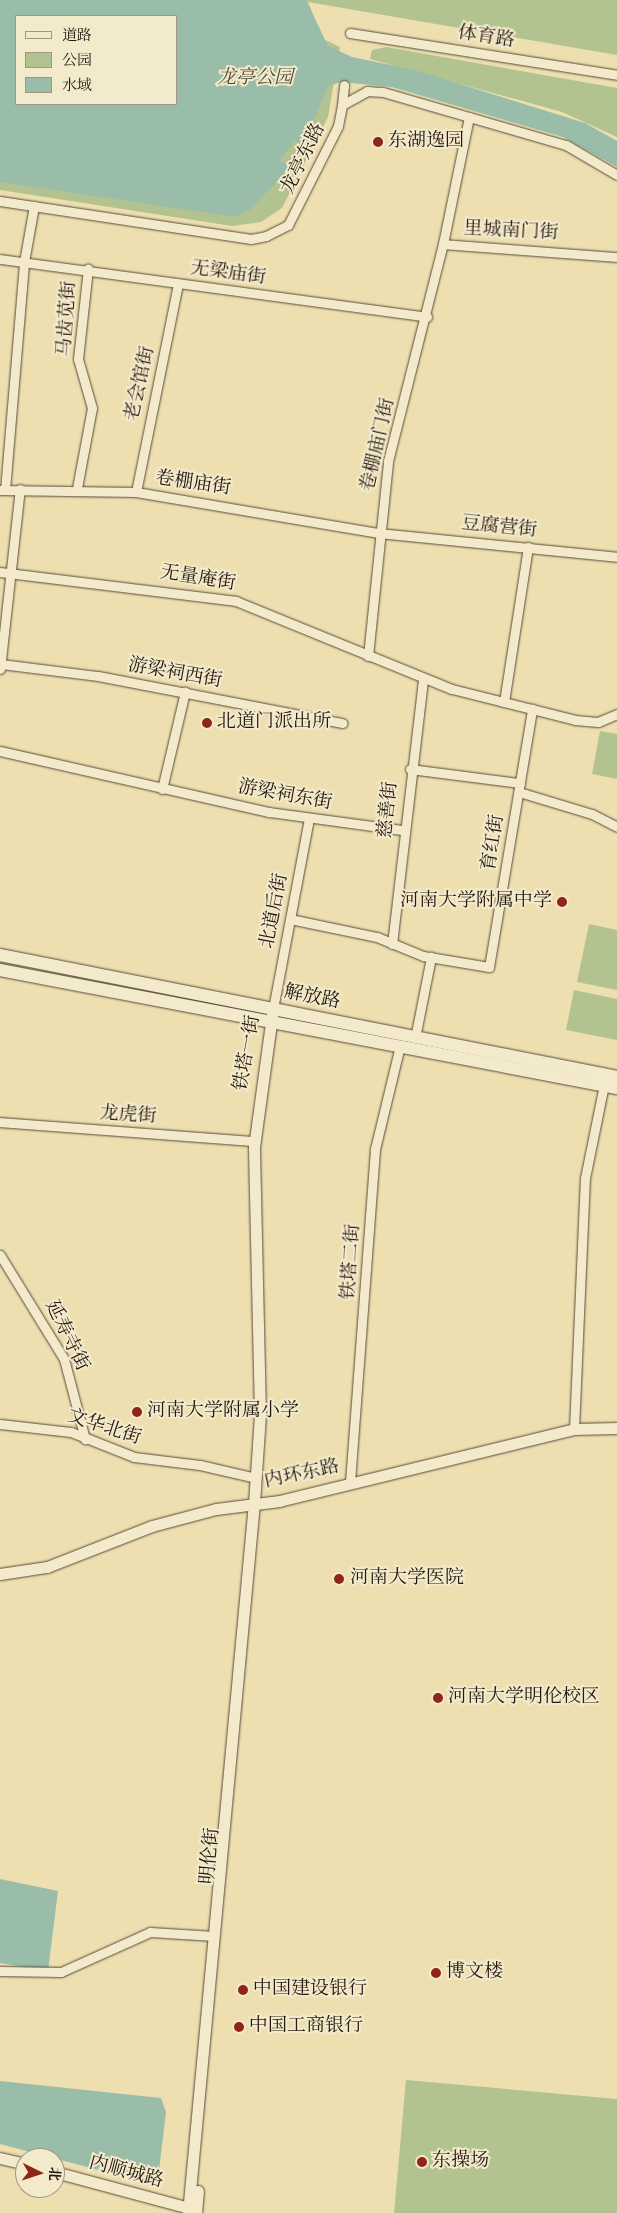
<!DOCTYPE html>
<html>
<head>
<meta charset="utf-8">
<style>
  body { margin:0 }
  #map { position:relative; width:617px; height:2213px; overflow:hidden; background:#eddfb0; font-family:"Old Standard TT","Noto Serif SC",serif }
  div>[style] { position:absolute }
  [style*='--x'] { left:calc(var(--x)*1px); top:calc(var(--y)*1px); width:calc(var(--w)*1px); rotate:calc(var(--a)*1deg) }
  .green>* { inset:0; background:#b3c38f }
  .water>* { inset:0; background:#99bda9 }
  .roads { filter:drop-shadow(0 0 1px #574a38) drop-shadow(0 0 1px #574a38) }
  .minor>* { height:9px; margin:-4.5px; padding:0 4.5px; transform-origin:4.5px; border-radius:4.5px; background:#f3eacc }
  .tertiary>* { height:11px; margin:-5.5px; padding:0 5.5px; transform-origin:5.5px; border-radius:5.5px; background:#f3eacc }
  .secondary>* { height:12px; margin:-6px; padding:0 6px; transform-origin:6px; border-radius:6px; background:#f3eacc }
  .dots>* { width:14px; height:14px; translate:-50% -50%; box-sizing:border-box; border:2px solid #f3eacc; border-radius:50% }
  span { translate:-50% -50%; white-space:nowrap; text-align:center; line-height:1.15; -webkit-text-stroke:4px #f3eacc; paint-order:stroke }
  .street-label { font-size:19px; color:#251810 }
  .park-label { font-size:19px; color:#504b36; font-style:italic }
  .poi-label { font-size:19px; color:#251810 }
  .left { translate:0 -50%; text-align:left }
  .right { translate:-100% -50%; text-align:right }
  .legend { position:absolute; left:15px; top:15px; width:162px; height:90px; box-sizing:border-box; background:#f3eacc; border:1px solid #a19681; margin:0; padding:6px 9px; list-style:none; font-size:15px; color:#251810 }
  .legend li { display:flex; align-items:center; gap:10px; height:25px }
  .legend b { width:25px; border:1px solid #a19681 }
  .north { position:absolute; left:15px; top:2148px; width:50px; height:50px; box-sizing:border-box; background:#f3eacc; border:1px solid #a19681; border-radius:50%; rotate:94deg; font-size:14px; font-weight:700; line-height:20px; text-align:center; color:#251810 }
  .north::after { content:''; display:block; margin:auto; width:18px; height:22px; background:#8f2418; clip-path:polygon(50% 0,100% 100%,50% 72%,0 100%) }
</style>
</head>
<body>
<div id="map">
  <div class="green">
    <div style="clip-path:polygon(evenodd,0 0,617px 0,617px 55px,308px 2px,323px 39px,340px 47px,328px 117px,282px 208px,261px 222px,232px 226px,0 190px,0 0,16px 16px,176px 16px,176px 104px,16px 104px,16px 16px)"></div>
    <div style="clip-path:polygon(386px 47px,617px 88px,617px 137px,562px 112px,370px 59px,372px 50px)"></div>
    <div style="clip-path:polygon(600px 731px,617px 734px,617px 779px,592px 774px)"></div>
    <div style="clip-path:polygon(589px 924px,617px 930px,617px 990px,577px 982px)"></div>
    <div style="clip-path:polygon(574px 990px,617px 999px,617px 1040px,566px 1030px)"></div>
    <div style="clip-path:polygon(406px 2080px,617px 2099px,617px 2213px,394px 2213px)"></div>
  </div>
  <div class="water">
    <div style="clip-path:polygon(evenodd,306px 0,328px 46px,352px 57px,415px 70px,585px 123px,617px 141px,617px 167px,563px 137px,392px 87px,341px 82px,328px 86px,303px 146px,294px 141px,280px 160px,290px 167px,251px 209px,236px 217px,0 182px,0 0,306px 0,16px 16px,176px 16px,176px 104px,16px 104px,16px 16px)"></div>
    <div style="clip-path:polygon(0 1879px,58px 1891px,48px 1971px,0 1963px)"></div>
    <div style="clip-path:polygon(0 2081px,161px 2098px,166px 2112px,159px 2170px,144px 2182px,0 2144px)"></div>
  </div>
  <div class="roads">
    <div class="minor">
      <div style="--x:350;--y:33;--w:270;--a:8.9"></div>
      <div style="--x:342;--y:105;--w:20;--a:-84"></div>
      <div style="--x:469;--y:117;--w:130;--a:101.6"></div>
      <div style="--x:443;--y:244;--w:174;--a:4.3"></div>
      <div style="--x:0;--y:201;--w:254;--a:8.6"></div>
      <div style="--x:251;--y:239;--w:15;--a:-11"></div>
      <div style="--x:266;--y:236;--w:25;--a:-27"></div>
      <div style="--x:288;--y:225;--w:111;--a:-63.2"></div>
      <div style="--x:338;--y:126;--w:21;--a:-79"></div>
      <div style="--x:342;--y:105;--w:29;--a:-29"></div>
      <div style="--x:367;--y:91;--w:16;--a:4"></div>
      <div style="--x:383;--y:92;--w:191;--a:16.2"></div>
      <div style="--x:566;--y:145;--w:59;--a:30.5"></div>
      <div style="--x:0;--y:259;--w:431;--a:7.7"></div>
      <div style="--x:77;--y:488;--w:81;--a:-79.4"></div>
      <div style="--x:92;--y:408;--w:51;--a:-105.9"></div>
      <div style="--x:78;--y:359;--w:91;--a:-83.7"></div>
      <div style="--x:0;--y:490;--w:136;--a:0.8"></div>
      <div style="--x:136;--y:492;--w:245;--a:9.6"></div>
      <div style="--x:378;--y:533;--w:240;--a:5.7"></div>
      <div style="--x:5;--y:490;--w:229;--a:-85.2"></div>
      <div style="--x:24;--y:262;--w:57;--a:-79.9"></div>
      <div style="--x:136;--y:492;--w:212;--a:-78.6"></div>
      <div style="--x:0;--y:572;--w:238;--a:7"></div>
      <div style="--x:236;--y:601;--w:233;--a:22.2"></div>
      <div style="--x:452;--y:689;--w:127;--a:14.1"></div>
      <div style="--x:575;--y:720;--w:23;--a:5"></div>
      <div style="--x:598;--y:722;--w:21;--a:-23"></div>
      <div style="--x:368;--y:656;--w:196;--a:-84.1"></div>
      <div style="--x:388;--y:461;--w:224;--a:-75.8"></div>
      <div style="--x:1;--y:664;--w:98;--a:7.1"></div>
      <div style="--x:98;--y:676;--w:249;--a:10.9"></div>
      <div style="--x:0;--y:669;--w:181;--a:-83.7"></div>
      <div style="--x:504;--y:702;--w:157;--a:-81.2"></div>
      <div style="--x:0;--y:751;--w:276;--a:12.8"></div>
      <div style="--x:269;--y:812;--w:135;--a:7.7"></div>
      <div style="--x:410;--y:769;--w:111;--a:7.3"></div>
      <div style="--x:162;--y:789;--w:100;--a:-76.7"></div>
      <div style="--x:519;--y:792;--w:76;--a:16.8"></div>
      <div style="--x:592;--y:814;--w:28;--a:27"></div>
      <div style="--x:290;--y:919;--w:89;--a:11.7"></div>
      <div style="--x:377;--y:937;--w:50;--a:22.4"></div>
      <div style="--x:423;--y:956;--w:67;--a:9.5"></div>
      <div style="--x:489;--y:967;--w:262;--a:-80.5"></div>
      <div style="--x:392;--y:944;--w:266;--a:-83.3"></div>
      <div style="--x:273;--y:1009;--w:193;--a:-79.3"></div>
      <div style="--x:415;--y:1038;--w:83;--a:-78.8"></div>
      <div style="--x:0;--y:1122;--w:255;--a:4.3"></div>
      <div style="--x:0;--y:1255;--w:122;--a:58.4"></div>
      <div style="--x:64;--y:1359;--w:83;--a:75.3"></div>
      <div style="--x:0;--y:1424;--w:71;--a:6.4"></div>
      <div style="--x:71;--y:1432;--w:68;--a:21.6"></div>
      <div style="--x:134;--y:1457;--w:66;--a:6.9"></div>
      <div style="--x:200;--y:1465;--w:57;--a:13.1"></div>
      <div style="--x:574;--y:1429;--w:251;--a:-87.5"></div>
      <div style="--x:585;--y:1178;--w:95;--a:-78.5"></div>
      <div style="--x:350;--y:1482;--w:334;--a:-85.7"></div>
      <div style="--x:375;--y:1149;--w:106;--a:-76.4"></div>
      <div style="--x:0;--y:1971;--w:61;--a:0.9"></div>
      <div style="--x:61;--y:1972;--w:98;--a:-24.2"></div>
      <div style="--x:150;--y:1932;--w:64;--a:3.6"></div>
    </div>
    <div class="tertiary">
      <div style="--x:0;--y:1574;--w:48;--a:-8.5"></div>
      <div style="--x:47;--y:1567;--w:113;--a:-21.3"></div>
      <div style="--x:152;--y:1526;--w:66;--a:-14.9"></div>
      <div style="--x:216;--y:1509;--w:64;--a:-7.2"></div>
      <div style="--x:279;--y:1501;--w:304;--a:-13.7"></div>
      <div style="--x:574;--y:1429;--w:43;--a:-1.3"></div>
      <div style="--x:0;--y:2158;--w:26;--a:13"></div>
      <div style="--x:55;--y:2172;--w:139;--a:15"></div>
      <div style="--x:188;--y:2213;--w:713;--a:-84.69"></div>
      <div style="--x:254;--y:1503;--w:89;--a:-86.1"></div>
      <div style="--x:260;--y:1414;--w:267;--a:-91.3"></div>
      <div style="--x:254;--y:1147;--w:139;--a:-82.2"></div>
      <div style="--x:196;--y:2213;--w:22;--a:-85"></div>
    </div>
    <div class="secondary">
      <div style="--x:0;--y:955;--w:629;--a:11.18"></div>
      <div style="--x:0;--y:970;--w:628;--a:10.83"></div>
    </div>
  </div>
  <div class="dots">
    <div style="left:378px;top:142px;background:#8f2418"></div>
    <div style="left:207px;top:723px;background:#8f2418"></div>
    <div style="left:562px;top:902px;background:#8f2418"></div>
    <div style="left:137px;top:1412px;background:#8f2418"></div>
    <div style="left:339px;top:1579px;background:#8f2418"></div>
    <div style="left:438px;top:1698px;background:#8f2418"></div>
    <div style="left:436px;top:1973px;background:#8f2418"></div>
    <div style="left:243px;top:1990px;background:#8f2418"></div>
    <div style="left:239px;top:2027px;background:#8f2418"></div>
    <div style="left:422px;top:2162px;background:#8f2418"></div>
  </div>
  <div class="street-label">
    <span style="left:486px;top:38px;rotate:9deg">体育路</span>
    <span style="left:304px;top:159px;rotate:-64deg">龙亭东路</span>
    <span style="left:511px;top:232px;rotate:3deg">里城南门街</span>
    <span style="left:228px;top:274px;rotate:8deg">无梁庙街</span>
    <span style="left:68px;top:319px;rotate:-86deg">马齿苋街</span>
    <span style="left:141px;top:384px;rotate:-77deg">老会馆街</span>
    <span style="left:379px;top:445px;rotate:-77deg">卷棚庙门街</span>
    <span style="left:193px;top:484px;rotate:8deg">卷棚庙街</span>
    <span style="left:499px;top:528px;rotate:6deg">豆腐营街</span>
    <span style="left:198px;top:579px;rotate:9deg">无量庵街</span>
    <span style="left:175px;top:674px;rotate:10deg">游梁祠西街</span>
    <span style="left:285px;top:796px;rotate:10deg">游梁祠东街</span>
    <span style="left:389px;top:810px;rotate:-84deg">慈善街</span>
    <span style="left:494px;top:843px;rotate:-81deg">育红街</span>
    <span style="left:275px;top:911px;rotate:-79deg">北道后街</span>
    <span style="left:312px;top:998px;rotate:11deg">解放路</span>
    <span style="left:248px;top:1053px;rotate:-80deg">铁塔一街</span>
    <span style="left:128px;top:1116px;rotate:4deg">龙虎街</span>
    <span style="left:352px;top:1262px;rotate:-86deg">铁塔二街</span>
    <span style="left:66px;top:1336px;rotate:64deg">延寿寺街</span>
    <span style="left:104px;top:1428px;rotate:18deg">文华北街</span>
    <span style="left:302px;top:1475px;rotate:-12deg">内环东路</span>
    <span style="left:211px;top:1856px;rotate:-85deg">明伦街</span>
    <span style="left:126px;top:2173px;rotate:15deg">内顺城路</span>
  </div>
  <div class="park-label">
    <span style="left:255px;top:79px">龙亭公园</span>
  </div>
  <div class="poi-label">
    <span class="left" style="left:388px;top:142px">东湖逸园</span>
    <span class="left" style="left:217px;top:723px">北道门派出所</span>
    <span class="right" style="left:552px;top:902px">河南大学附属中学</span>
    <span class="left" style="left:147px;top:1412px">河南大学附属小学</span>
    <span class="left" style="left:350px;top:1579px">河南大学医院</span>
    <span class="left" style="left:448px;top:1698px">河南大学明伦校区</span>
    <span class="left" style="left:446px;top:1973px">博文楼</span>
    <span class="left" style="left:253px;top:1990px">中国建设银行</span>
    <span class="left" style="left:249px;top:2027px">中国工商银行</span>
    <span class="left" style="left:432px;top:2162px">东操场</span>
  </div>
  <ul class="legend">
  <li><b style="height:6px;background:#f3eacc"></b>道路</li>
  <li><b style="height:14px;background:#b3c38f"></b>公园</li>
  <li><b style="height:14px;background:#99bda9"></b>水域</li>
  </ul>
  <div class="north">北</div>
</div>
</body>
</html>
